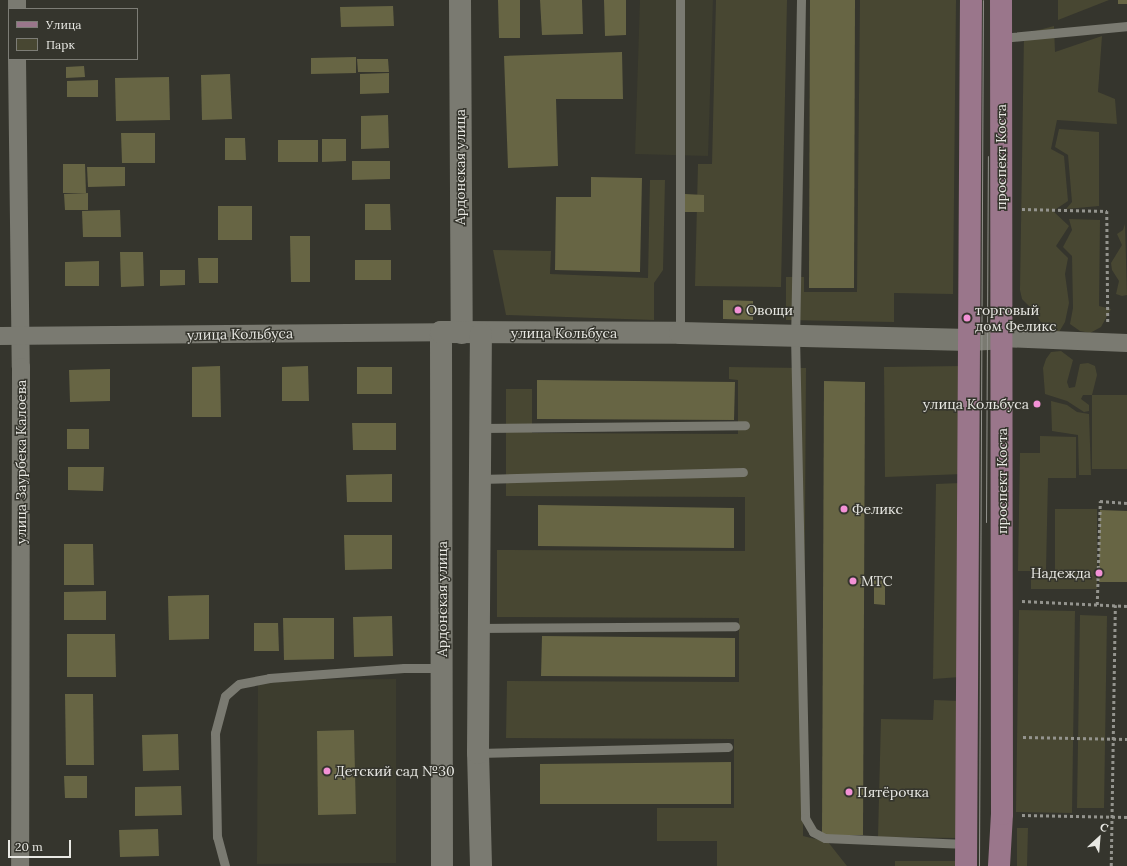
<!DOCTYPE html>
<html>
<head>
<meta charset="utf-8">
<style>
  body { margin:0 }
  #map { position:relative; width:1127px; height:866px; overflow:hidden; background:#35352d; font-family:Lora,serif }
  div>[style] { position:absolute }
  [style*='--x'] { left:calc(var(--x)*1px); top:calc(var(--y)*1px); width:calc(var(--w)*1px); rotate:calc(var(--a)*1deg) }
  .built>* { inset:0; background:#3d3d2e }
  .green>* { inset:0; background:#484732 }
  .building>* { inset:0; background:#676544 }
  .path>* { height:2.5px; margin-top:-1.25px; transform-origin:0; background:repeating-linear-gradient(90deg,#94948e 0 3px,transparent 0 6px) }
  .service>* { height:9px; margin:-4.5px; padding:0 4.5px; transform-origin:4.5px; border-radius:4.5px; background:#7a7a71 }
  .minor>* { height:18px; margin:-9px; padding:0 9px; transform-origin:9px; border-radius:9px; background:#7a7a71 }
  .tertiary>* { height:22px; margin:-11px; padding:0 11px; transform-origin:11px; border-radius:11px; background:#7a7a71 }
  .primary>* { height:22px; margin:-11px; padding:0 11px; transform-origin:11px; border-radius:11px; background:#9a768b }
  .tram>* { height:1px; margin:-0.5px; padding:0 0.5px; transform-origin:0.5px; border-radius:0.5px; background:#93938d }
  .dots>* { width:11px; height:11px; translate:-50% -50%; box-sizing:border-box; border:2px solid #35352d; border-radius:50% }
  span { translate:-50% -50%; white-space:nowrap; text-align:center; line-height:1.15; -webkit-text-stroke:3px #35352d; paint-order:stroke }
  .street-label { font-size:14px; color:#e8e8e3 }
  .poi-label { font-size:14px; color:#e8e8e3 }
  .left { translate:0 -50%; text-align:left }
  .right { translate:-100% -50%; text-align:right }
  .legend { position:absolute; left:8px; top:8px; width:130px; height:52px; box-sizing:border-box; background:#35352d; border:1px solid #7d7d76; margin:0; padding:5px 7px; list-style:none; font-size:12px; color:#e8e8e3 }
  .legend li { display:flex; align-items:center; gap:8px; height:20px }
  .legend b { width:20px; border:1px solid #7d7d76 }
  .north { position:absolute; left:1079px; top:818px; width:40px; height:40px; -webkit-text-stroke:3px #35352d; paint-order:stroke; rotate:26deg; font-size:11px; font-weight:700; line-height:16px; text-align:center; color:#e8e8e3 }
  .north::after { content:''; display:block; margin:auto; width:14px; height:18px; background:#e8e8e3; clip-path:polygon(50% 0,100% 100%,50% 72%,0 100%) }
  .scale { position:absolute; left:8px; top:840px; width:63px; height:18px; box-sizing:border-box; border:2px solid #e8e8e3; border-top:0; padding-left:5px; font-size:12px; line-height:14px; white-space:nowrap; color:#e8e8e3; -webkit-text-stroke:3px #35352d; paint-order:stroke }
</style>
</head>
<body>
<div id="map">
  <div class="built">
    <div style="clip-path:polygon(640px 0,713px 0,708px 156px,635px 154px)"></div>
    <div style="clip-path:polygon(396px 679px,396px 863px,257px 864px,258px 680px)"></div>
  </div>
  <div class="green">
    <div style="clip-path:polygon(716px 0,787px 0,781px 287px,695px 286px,698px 164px,712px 164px)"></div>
    <div style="clip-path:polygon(860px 0,956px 0,953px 294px,894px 293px,894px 322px,786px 320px,786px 277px,804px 277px,804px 292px,857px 292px)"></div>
    <div style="clip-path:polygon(1058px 0,1109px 0,1058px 20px)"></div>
    <div style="clip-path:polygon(1054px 26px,1055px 52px,1102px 36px,1098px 92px,1115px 99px,1117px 124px,1057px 120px,1051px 149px,1064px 156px,1068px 201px,1053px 211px,1069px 226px,1056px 246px,1068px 258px,1065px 274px,1069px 303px,1065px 322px,1059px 332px,1046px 331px,1035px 312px,1022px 299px,1020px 290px,1024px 34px)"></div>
    <div style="clip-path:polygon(1059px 129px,1099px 132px,1099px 206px,1066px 209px,1072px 202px,1068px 155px,1055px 147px)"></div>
    <div style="clip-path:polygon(650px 180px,665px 180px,663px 270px,654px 283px,654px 320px,506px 315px,493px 250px,551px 251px,550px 274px,648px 278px)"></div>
    <div style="clip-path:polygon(1069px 219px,1100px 220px,1099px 306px,1111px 309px,1101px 327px,1090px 333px,1080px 331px,1070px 324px,1073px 308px,1072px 256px,1063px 247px,1072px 230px)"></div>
    <div style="clip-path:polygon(1125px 224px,1127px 295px,1122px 296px,1116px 294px,1119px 281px,1112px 270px,1111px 263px,1122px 245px,1117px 234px,1123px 230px)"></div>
    <div style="clip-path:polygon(1061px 351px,1073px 360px,1067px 382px,1069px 388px,1075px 387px,1080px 364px,1088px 363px,1095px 366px,1097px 375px,1092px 395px,1127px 395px,1127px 469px,1092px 469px,1092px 395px,1083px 395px,1081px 399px,1089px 405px,1089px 411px,1084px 412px,1067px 401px,1045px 394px,1043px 368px,1046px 359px,1051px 352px)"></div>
    <div style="clip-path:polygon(963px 366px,963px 474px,885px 477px,884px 367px)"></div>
    <div style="clip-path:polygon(729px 367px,806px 368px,803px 836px,828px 842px,847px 866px,717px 866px,717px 841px,657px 841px,657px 808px,734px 808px,734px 739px,506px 738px,507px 681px,739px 682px,739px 618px,497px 617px,497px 550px,745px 551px,745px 497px,506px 496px,506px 389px,532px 389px,532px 433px,738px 434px,738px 380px,729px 379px)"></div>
    <div style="clip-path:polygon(1051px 401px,1067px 405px,1077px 412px,1089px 414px,1091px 475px,1079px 475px,1078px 435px,1052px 431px)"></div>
    <div style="clip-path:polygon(1040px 436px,1076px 437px,1076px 478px,1048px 478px,1046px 571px,1055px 571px,1055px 509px,1097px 509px,1097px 589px,1031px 589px,1031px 571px,1018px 571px,1020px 453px,1040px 453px)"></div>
    <div style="clip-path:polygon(960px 483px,960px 677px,933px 679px,936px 484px)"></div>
    <div style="clip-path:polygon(1019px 610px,1075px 611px,1072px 813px,1016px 812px)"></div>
    <div style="clip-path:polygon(1080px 615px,1107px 616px,1104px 808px,1077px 808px)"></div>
    <div style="clip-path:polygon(934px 700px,959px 701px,957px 838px,878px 837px,881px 719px,933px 720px)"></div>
    <div style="clip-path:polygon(1017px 828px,1028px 828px,1027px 866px,1017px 866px)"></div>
    <div style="clip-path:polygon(895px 861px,958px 861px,958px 866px,895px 866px)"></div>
  </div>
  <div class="building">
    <div style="clip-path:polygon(498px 0,520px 0,520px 38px,499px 38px)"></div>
    <div style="clip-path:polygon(540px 0,582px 0,583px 34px,542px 35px)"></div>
    <div style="clip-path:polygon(604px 0,626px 0,626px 35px,605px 36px)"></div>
    <div style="clip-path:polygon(810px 0,855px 0,854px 288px,809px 288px)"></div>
    <div style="clip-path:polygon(1118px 0,1127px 0,1127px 4px,1118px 4px)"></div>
    <div style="clip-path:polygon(393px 6px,394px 26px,341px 27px,340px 7px)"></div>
    <div style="clip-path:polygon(622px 52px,623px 99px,556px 99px,558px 166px,508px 168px,504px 56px)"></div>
    <div style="clip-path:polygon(356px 57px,356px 73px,311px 74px,311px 58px)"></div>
    <div style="clip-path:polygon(357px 59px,388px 59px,389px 72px,358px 72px)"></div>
    <div style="clip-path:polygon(84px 66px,85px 77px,66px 78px,66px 67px)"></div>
    <div style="clip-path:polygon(389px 73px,389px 93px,360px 94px,360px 74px)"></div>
    <div style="clip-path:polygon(230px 74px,232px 119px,202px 120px,201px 75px)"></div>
    <div style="clip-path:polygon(169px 77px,170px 120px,116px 121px,115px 78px)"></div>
    <div style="clip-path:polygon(98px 80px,98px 97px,67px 97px,67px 81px)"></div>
    <div style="clip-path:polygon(388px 115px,389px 148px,361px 149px,361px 116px)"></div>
    <div style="clip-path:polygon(121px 133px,155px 133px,155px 163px,122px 163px)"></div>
    <div style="clip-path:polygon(225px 138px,245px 138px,246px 160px,225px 160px)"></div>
    <div style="clip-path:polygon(322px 139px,346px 139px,346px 161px,322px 162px)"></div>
    <div style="clip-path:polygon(278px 140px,318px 140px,318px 162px,278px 162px)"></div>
    <div style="clip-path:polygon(352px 161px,390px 161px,390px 179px,352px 180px)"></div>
    <div style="clip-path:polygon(63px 164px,85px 164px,86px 193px,63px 193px)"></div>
    <div style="clip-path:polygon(87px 167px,125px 167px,125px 186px,88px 187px)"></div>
    <div style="clip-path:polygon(591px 177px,642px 178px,640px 272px,555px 270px,556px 197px,591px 197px)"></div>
    <div style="clip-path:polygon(88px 193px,88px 210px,65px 210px,64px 194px)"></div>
    <div style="clip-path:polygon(685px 194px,704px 195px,704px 212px,684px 212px)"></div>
    <div style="clip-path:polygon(365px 204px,390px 204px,391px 230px,365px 230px)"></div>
    <div style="clip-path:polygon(218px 206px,252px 206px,252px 240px,218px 240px)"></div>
    <div style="clip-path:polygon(120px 210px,121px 237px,83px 237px,82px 211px)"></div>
    <div style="clip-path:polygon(290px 236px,310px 236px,310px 282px,291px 282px)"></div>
    <div style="clip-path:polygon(120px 252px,143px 252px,144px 286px,121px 287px)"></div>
    <div style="clip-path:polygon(198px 258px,218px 258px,218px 283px,199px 283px)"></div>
    <div style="clip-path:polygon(355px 260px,391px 260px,391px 280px,355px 280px)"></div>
    <div style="clip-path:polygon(99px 261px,99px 286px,65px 286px,65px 262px)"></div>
    <div style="clip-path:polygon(160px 270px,185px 270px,185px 285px,160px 286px)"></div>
    <div style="clip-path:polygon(723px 300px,753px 301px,753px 320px,723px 319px)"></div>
    <div style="clip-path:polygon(220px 366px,221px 417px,192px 417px,192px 367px)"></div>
    <div style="clip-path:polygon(308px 366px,309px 401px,282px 401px,282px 367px)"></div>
    <div style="clip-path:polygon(357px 367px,392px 367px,392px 394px,357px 394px)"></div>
    <div style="clip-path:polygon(110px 369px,110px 401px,70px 402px,69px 370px)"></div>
    <div style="clip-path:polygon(537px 380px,735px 382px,734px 420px,537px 419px)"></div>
    <div style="clip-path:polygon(824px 381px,865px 382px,863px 835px,822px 835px)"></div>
    <div style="clip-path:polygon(352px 423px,396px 423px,396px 450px,353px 450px)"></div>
    <div style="clip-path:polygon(67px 429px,89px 429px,89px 449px,67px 449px)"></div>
    <div style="clip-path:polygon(68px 467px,104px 467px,103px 491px,68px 490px)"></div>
    <div style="clip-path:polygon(392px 474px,392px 502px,347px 502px,346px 475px)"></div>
    <div style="clip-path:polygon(538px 505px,734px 508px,734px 548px,538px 546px)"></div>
    <div style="clip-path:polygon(1100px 510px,1127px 511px,1127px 582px,1099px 582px)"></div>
    <div style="clip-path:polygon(344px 535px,392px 535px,392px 569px,345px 570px)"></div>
    <div style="clip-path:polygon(64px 544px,93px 544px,94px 585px,64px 585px)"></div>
    <div style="clip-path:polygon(874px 576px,885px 576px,885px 605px,874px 604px)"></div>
    <div style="clip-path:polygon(106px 591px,106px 620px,64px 620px,64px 592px)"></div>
    <div style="clip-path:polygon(209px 595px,209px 639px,169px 640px,168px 596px)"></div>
    <div style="clip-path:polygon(392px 616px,393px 656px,354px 657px,353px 617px)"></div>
    <div style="clip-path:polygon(283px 618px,334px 618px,334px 659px,284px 660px)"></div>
    <div style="clip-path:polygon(254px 623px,278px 623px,279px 651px,254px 651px)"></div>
    <div style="clip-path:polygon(67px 634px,115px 634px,116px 677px,67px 677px)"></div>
    <div style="clip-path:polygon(542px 636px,735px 638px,735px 677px,541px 676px)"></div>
    <div style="clip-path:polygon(65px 694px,93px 694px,94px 765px,66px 765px)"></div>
    <div style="clip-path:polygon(354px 730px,356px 814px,318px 815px,317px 731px)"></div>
    <div style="clip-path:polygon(178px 734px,179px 770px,143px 771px,142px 735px)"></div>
    <div style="clip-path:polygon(731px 762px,731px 804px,540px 804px,540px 764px)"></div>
    <div style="clip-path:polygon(64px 776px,87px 776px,87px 798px,65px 798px)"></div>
    <div style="clip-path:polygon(181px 786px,182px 815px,135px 816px,135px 787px)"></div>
    <div style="clip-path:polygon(158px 829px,159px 856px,120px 857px,119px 830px)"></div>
  </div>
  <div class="path">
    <div style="--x:1022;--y:209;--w:85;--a:1.3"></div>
    <div style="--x:1107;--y:211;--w:111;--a:89.5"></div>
    <div style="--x:1022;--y:601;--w:105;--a:2.7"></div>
    <div style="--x:1097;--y:605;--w:104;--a:-88.3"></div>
    <div style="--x:1100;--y:501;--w:27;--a:4"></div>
    <div style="--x:1023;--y:737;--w:104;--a:1.1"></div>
    <div style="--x:1022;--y:815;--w:105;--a:1.1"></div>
    <div style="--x:1111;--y:866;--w:261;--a:-89.1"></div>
  </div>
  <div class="service">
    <div style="--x:680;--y:0;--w:333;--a:90"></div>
    <div style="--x:801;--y:0;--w:335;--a:91"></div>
    <div style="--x:795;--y:335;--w:483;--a:88.8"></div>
    <div style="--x:805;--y:818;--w:16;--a:60"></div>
    <div style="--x:813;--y:832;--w:13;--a:27"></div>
    <div style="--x:825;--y:838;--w:141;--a:2.4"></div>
    <div style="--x:1001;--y:38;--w:127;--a:-5.4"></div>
    <div style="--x:480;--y:428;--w:265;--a:-0.6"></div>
    <div style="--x:480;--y:479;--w:263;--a:-1.5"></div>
    <div style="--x:479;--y:628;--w:256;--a:-0.4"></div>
    <div style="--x:478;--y:753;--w:250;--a:-1.4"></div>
    <div style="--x:225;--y:866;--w:30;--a:-105"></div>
    <div style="--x:217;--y:837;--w:104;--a:-91.1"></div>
    <div style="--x:215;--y:733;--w:38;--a:-75"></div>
    <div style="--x:225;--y:696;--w:18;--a:-41"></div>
    <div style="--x:239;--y:684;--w:31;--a:-11"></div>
    <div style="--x:269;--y:678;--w:135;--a:-4.2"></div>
    <div style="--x:404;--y:668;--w:38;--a:0"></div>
  </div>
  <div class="minor">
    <div style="--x:17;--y:0;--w:9;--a:90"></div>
    <div style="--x:17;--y:59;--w:308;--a:89.3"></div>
    <div style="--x:21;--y:367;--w:499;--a:90.1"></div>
    <div style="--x:0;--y:336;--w:441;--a:-0.5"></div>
    <div style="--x:1002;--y:338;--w:125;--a:2.3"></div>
  </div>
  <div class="tertiary">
    <div style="--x:460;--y:0;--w:333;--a:89.7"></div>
    <div style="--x:442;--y:866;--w:534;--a:-90.11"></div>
    <div style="--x:441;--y:332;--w:239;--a:0.2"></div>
    <div style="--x:680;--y:333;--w:289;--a:1.4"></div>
    <div style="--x:969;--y:340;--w:33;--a:-3"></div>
    <div style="--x:481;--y:866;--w:113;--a:-91.5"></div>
    <div style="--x:478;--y:753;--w:419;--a:-89.6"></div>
  </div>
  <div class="primary">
    <div style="--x:966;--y:866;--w:866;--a:-89.67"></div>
    <div style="--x:999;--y:866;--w:52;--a:-86.7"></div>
    <div style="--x:1002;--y:814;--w:814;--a:-90.07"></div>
  </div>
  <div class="tram">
    <div style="--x:986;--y:522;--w:366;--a:-89.7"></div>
    <div style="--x:979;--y:866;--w:866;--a:-89.74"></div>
  </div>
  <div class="dots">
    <div style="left:738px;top:310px;background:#f391d6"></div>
    <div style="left:967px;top:318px;background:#f391d6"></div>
    <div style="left:1037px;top:404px;background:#f391d6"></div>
    <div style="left:844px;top:509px;background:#f391d6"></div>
    <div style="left:1099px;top:573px;background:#f391d6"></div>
    <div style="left:853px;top:581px;background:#f391d6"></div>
    <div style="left:327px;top:771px;background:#f391d6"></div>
    <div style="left:849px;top:792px;background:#f391d6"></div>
  </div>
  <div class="street-label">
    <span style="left:1001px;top:157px;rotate:-90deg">проспект Коста</span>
    <span style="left:460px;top:167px;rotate:-90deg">Ардонская улица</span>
    <span style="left:564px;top:333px">улица Кольбуса</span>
    <span style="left:240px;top:334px;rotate:-1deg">улица Кольбуса</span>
    <span style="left:21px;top:462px;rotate:-90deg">улица Заурбека Калоева</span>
    <span style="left:1002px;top:481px;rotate:-90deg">проспект Коста</span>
    <span style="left:442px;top:599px;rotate:-90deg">Ардонская улица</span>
  </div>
  <div class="poi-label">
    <span class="left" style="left:746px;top:310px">Овощи</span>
    <span class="left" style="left:975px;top:318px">торговый<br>дом Феликс</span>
    <span class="right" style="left:1029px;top:404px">улица Кольбуса</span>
    <span class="left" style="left:852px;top:509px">Феликс</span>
    <span class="right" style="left:1091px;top:573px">Надежда</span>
    <span class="left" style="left:861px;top:581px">МТС</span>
    <span class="left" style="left:335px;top:771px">Детский сад №30</span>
    <span class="left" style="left:857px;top:792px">Пятёрочка</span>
  </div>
  <ul class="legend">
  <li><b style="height:5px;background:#9a768b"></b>Улица</li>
  <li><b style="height:11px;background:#484732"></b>Парк</li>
  </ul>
  <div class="north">С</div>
  <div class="scale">20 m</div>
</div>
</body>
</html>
